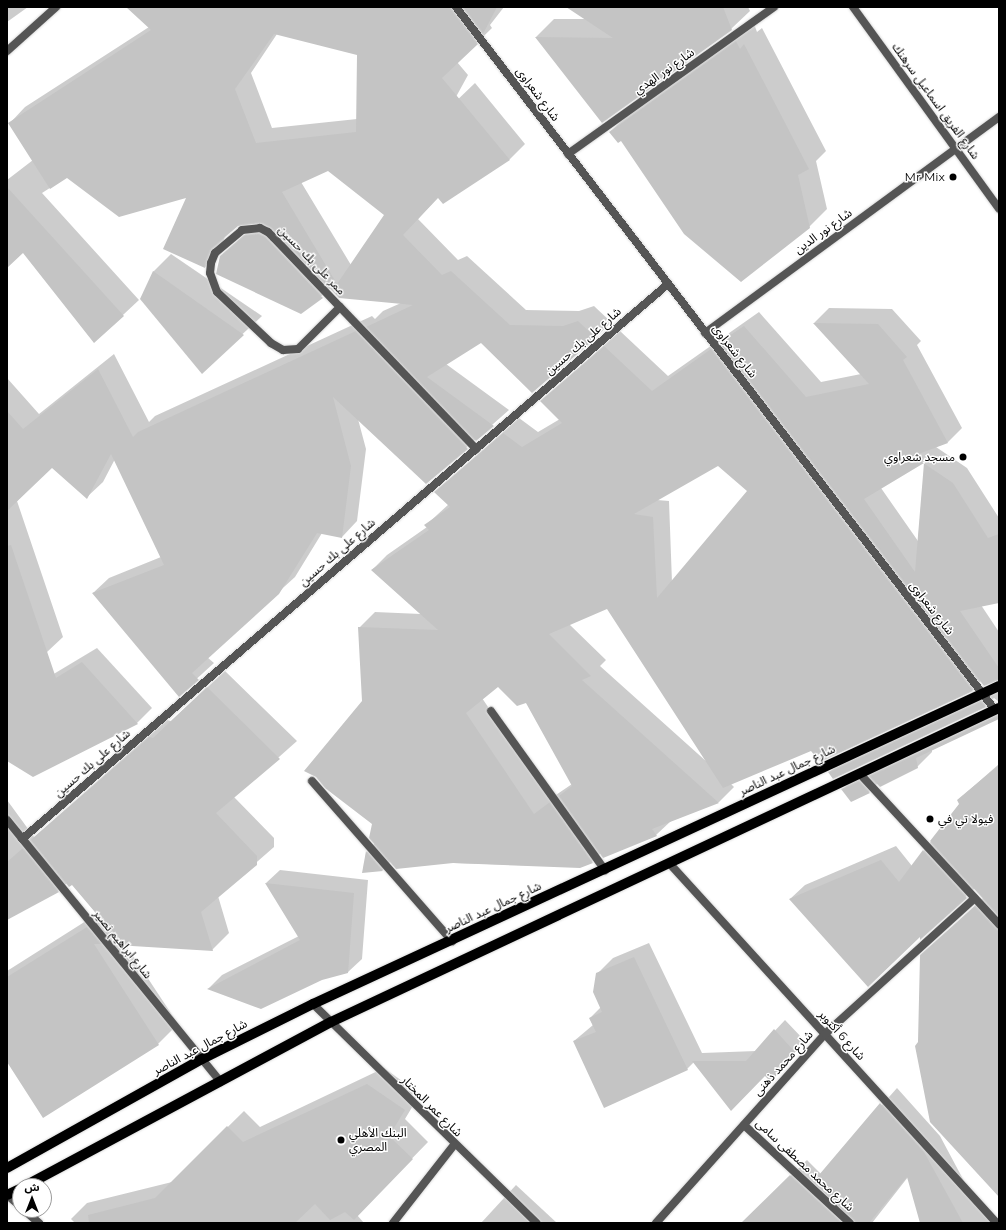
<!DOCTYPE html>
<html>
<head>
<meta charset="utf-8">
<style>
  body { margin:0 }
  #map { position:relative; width:1006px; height:1230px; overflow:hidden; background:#fff; font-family:Montserrat,"Noto Sans Arabic",sans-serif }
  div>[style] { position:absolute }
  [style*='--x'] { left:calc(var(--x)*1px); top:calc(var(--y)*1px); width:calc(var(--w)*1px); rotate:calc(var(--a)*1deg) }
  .shadow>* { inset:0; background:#0003 }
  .building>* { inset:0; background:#c4c4c4 }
  .roads { filter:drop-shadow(0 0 1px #dbdbdb) drop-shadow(0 0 1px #dbdbdb) }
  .minor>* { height:8px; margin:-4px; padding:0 4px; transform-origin:4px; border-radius:4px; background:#555 }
  .tertiary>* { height:8px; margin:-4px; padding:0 4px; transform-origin:4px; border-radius:4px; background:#555 }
  .primary>* { height:10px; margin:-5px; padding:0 5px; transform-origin:5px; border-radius:5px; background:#000 }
  .dots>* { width:11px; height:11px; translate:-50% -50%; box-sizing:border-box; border:2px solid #fff; border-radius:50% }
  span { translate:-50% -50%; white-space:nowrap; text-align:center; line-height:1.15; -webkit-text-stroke:3px #fff; paint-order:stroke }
  .street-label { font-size:12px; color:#000 }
  .poi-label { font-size:12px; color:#000 }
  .right { translate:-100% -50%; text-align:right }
  .left { translate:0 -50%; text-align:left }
  .frame { position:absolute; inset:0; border:8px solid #000; pointer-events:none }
  .north { position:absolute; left:12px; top:1178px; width:40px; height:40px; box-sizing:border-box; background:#fff; border:1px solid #999; border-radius:50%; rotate:0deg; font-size:11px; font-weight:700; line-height:16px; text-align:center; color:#000 }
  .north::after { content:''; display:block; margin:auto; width:14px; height:18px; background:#000; clip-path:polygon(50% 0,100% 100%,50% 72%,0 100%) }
</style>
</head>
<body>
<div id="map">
  <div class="shadow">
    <div style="clip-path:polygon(7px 7px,28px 7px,7px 22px)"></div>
    <div style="clip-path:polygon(evenodd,128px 7px,504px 7px,490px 25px,492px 28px,457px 62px,468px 75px,451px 106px,475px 83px,525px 144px,510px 159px,443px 202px,438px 197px,418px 219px,458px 260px,467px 256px,526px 310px,579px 311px,594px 306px,611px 322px,596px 338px,481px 341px,446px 364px,509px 410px,426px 483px,358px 419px,366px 449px,357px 521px,342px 537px,322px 533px,295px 577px,207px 657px,214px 663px,179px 695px,93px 593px,109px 578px,161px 557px,115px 459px,103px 482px,87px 497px,52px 466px,17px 501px,63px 637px,47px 652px,7px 666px,7px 378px,39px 414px,114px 354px,149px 422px,155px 416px,372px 316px,375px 319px,383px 311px,401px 303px,331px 288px,301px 313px,221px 257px,257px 223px,238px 225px,225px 236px,220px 252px,205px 267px,187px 196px,67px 177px,42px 193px,139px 300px,94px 342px,23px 252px,7px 250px,7px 180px,33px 160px,10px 123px,25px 107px,149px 27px,128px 7px,277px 34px,358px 54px,357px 119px,272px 128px,251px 73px,277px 34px,128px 7px,328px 170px,385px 215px,351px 265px,301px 182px,328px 170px)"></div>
    <div style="clip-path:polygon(568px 7px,748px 7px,750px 11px,731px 29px,602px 121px,536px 37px,554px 19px,586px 19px)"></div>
    <div style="clip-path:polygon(754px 24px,757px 32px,762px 28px,826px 151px,816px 161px,827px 209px,809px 227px,610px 132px,628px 114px)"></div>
    <div style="clip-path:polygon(171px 254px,262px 316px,202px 372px,153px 272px)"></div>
    <div style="clip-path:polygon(evenodd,829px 308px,892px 309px,921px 341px,917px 345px,962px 428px,948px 442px,936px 447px,967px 468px,999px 518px,999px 602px,981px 605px,999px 632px,999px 679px,981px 681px,973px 690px,820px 761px,811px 749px,730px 783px,734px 787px,719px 802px,671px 821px,656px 835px,601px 853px,592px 862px,580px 867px,391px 861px,383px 870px,363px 872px,367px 852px,375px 843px,359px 628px,375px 612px,421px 614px,372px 570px,387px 555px,427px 527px,426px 525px,449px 504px,436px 492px,519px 418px,538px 432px,560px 419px,542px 401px,620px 331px,668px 376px,759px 312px,821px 382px,861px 374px,814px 323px,829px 308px,925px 461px,918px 541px,881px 488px,925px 461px,829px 308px,718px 464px,748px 491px,672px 582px,669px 501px,657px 500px,718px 464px,829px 308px,608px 607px,707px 762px,600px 666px,606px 660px,569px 624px,608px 607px,829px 308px,498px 686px,526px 702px,572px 784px,550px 799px,482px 698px,498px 686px)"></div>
    <div style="clip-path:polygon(97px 648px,152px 708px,137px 723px,7px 760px,7px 702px)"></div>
    <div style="clip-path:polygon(225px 671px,297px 741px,234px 797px,274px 838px,274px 847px,218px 896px,229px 933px,212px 950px,126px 945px,178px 1024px,158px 1044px,7px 1060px,7px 971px,97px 914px,72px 884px,67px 883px,58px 891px,7px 919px,7px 800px,34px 837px,167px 720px,171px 721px)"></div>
    <div style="clip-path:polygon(999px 690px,999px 702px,994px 698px,985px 706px,829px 773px,844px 757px)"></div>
    <div style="clip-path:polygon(999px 708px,999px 718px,932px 750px,932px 752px,917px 767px,878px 783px,869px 792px,852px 801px,843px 789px,858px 774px)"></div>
    <div style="clip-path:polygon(999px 764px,999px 1194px,919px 1043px,921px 956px,983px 898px,975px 888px,921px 938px,921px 934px,790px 899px,805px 885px,896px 846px,912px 866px,960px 804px,958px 800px)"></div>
    <div style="clip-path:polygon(280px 870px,368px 880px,362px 959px,348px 972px,209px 988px,222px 975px,299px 936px,266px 883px)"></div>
    <div style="clip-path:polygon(649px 943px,702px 1053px,756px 1051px,785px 1020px,805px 1041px,771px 1080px,765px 1075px,694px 1062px,687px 1069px,574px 1041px,593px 1025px,590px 1018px,601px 1007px,597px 974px,613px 958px)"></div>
    <div style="clip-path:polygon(384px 1068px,420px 1094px,405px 1119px,428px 1142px,357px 1215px,364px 1223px,75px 1223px,71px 1219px,87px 1203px,172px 1182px,244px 1111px,260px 1127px)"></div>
    <div style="clip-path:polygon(897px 1088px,940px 1136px,980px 1211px,999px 1223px,921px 1223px,908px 1177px,872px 1223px,742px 1223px,807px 1160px,821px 1174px)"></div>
    <div style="clip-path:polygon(516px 1185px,557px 1223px,481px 1223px)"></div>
  </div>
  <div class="building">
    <div style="clip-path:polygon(evenodd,126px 7px,451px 7px,478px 44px,442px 78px,510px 160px,443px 204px,438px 198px,403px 235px,442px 275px,451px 271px,510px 325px,563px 326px,578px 321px,596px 338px,532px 393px,481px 343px,427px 377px,494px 426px,476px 441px,366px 327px,413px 305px,339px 298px,272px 228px,262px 223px,238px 226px,211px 249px,205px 268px,163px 249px,186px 198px,119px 217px,67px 178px,50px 189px,8px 123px,151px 30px,126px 7px,274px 34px,357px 55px,356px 132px,256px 143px,235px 89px,274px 34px,126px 7px,328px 171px,384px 215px,337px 284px,282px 192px,328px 171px)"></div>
    <div style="clip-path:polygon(463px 7px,497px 7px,483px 34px)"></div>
    <div style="clip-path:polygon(566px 7px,723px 7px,732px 30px,602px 123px,535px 37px,613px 38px)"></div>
    <div style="clip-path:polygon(736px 41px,740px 49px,744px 44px,809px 169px,798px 175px,810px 228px,741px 282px,684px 234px,621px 141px,618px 143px,609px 132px)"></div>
    <div style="clip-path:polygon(7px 187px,124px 316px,94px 343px,23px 253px,7px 268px)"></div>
    <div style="clip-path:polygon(259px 234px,265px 237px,323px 298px,301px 314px,216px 274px,220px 256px,244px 235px)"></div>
    <div style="clip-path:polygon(153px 271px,244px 335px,202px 374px,140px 299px)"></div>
    <div style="clip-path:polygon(evenodd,813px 323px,878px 324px,907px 357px,903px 360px,948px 443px,913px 456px,953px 483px,988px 538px,999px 534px,999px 603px,960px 611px,999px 668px,999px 680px,984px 686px,720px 342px,744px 326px,806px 397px,869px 384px,813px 323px,924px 463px,915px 572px,864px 499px,924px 463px)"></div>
    <div style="clip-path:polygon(356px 331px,468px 449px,426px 484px,333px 397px,351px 466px,342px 538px,317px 533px,279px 594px,192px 673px,199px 680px,179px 697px,92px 593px,164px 565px,111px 454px,87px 499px,52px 468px,7px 511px,7px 411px,23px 429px,98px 369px,133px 437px,138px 432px)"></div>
    <div style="clip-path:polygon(evenodd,604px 346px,652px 391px,711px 349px,973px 691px,820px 762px,811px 751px,723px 788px,607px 609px,549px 634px,591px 676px,582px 680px,719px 803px,652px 829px,657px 836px,603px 858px,559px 796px,572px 786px,526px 703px,517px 706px,498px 687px,466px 713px,534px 814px,550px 802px,593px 863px,580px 868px,453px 863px,396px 869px,369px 838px,372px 824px,325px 788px,316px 777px,304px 771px,362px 701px,358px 627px,438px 630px,371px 570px,429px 530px,424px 525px,450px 507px,434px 492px,503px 433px,522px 447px,562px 423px,540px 401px,604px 346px,718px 466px,747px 491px,657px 598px,653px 517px,634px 514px,718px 466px)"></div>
    <div style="clip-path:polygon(11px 545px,56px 678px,82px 662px,138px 724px,33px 777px,7px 761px,7px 546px)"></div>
    <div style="clip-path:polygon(207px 687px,280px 759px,216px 813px,257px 856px,257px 865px,201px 912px,213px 951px,116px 945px,96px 921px,100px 918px,72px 885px,69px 887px,31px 840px,149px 737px,153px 738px)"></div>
    <div style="clip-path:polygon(981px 701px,986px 707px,833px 779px,828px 772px)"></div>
    <div style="clip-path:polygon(999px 715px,999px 719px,916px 758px,918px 768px,880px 787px,869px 776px)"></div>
    <div style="clip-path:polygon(999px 765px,999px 916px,930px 841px,959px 804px,957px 800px)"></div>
    <div style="clip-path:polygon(859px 781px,870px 793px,851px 802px,841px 789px)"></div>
    <div style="clip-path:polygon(23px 848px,59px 892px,7px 920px,7px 862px)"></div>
    <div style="clip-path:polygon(923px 850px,967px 898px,920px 940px,920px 937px,868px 987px,789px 899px,881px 860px,899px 882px)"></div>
    <div style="clip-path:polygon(366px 851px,383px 871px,362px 873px)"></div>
    <div style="clip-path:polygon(265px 883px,354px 893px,348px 973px,322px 980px,261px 1009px,207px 989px,300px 940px)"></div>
    <div style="clip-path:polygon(975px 906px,999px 929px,999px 1197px,930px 1122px,915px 1046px,918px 1042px,920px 955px)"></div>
    <div style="clip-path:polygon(87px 927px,102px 944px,94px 944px,159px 1045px,43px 1118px,7px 1062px,7px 977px)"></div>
    <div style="clip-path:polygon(634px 957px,688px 1070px,604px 1108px,573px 1041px,596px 1032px,589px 1018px,602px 1012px,593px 992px,596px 973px)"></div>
    <div style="clip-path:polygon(774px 1029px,795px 1052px,771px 1082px,765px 1076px,731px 1111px,692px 1061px,746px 1061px)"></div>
    <div style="clip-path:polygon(367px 1084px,405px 1110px,389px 1136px,413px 1159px,354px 1220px,345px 1212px,330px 1220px,315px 1204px,295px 1223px,89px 1223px,88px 1215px,155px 1198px,227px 1126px,243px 1142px)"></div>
    <div style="clip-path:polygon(880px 1103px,924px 1152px,963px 1223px,920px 1223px,907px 1177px,869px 1223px,855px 1223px,813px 1182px)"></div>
    <div style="clip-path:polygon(790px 1175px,806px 1190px,842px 1223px,741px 1223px)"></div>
  </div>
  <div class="roads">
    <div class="minor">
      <div style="--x:853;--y:7;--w:249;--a:54.1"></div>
      <div style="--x:7;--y:51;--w:66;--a:-41.9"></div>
      <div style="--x:568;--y:154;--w:253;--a:-35.5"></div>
      <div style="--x:340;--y:307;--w:59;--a:135"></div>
      <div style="--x:298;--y:349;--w:15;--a:176"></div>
      <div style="--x:283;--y:350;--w:14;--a:-150"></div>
      <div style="--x:271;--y:343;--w:74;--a:-136.6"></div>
      <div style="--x:217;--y:292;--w:20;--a:-110"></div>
      <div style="--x:210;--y:273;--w:10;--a:-84"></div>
      <div style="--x:211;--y:263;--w:11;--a:-68"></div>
      <div style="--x:215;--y:253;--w:35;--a:-40"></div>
      <div style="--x:242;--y:230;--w:18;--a:-6"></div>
      <div style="--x:260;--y:228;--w:9;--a:27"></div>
      <div style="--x:268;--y:232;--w:8;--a:45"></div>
      <div style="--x:274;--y:238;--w:95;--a:46.3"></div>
      <div style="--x:340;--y:307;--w:197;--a:46.2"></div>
      <div style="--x:705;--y:333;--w:365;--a:-36.3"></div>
      <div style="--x:491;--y:711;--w:196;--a:54.4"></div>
      <div style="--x:860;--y:774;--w:205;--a:47.2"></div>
      <div style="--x:312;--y:781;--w:213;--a:48.8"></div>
      <div style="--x:7;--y:820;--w:338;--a:50.8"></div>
      <div style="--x:22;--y:839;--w:852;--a:-40.67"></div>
      <div style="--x:670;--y:864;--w:486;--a:47.7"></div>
      <div style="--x:313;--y:1004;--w:313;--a:44.4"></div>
      <div style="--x:744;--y:1125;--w:144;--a:42.8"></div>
      <div style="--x:7;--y:1195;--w:17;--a:40"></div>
      <div style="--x:24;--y:1210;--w:20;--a:41"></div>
      <div style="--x:393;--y:1223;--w:99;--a:-52"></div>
      <div style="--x:656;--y:1223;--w:254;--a:-48.2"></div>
      <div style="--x:825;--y:1034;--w:202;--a:-42.2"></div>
    </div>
    <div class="tertiary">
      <div style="--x:456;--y:7;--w:886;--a:52.52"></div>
    </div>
    <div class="primary">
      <div style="--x:7;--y:1168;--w:223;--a:-29.2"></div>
      <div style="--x:202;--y:1059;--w:124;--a:-26.4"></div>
      <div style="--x:313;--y:1004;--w:756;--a:-24.87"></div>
      <div style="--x:25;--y:1186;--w:347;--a:-28.2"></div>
      <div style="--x:331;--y:1022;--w:738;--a:-25.18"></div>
      <div style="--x:7;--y:1195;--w:14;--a:-25"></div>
    </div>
  </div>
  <div class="dots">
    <div style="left:953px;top:177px;background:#000"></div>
    <div style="left:963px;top:457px;background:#000"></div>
    <div style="left:930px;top:819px;background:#000"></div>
    <div style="left:341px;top:1140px;background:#000"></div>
  </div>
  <div class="street-label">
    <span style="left:664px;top:71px;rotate:-35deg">شارع نور الهدي</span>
    <span style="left:538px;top:94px;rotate:53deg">شارع شعراوى</span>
    <span style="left:936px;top:101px;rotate:54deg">شارع الفريق اسماعيل سرهنك</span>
    <span style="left:823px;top:231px;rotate:-36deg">شارع نور الدين</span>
    <span style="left:312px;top:260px;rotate:46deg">ممر على بك حسين</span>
    <span style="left:583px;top:341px;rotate:-41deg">شارع على بك حسين</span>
    <span style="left:735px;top:351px;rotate:52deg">شارع شعراوى</span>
    <span style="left:337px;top:552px;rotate:-41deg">شارع على بك حسين</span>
    <span style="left:932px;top:608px;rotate:52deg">شارع شعراوى</span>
    <span style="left:92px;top:763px;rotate:-41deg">شارع على بك حسين</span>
    <span style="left:787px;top:770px;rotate:-25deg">شارع جمال عبد الناصر</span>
    <span style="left:493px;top:907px;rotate:-25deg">شارع جمال عبد الناصر</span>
    <span style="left:123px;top:944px;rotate:51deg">شارع ابراهيم نصير</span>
    <span style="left:842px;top:1035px;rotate:48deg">شارع 6 أكتوبر</span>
    <span style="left:200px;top:1047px;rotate:-28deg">شارع جمال عبد الناصر</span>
    <span style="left:783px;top:1063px;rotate:-48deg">شارع محمد ذهنى</span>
    <span style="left:432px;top:1106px;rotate:45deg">شارع عمر المختار</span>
    <span style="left:805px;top:1165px;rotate:43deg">شارع محمد مصطفى سامى</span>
  </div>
  <div class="poi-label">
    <span class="right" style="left:945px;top:177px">Mr Mix</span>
    <span class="right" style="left:955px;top:457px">مسجد شعراوي</span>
    <span class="left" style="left:938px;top:819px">فيولا تي في</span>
    <span class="left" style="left:349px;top:1140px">البنك الأهلي<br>المصري</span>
  </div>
  <div class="frame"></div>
  <div class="north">ش</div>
</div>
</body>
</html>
